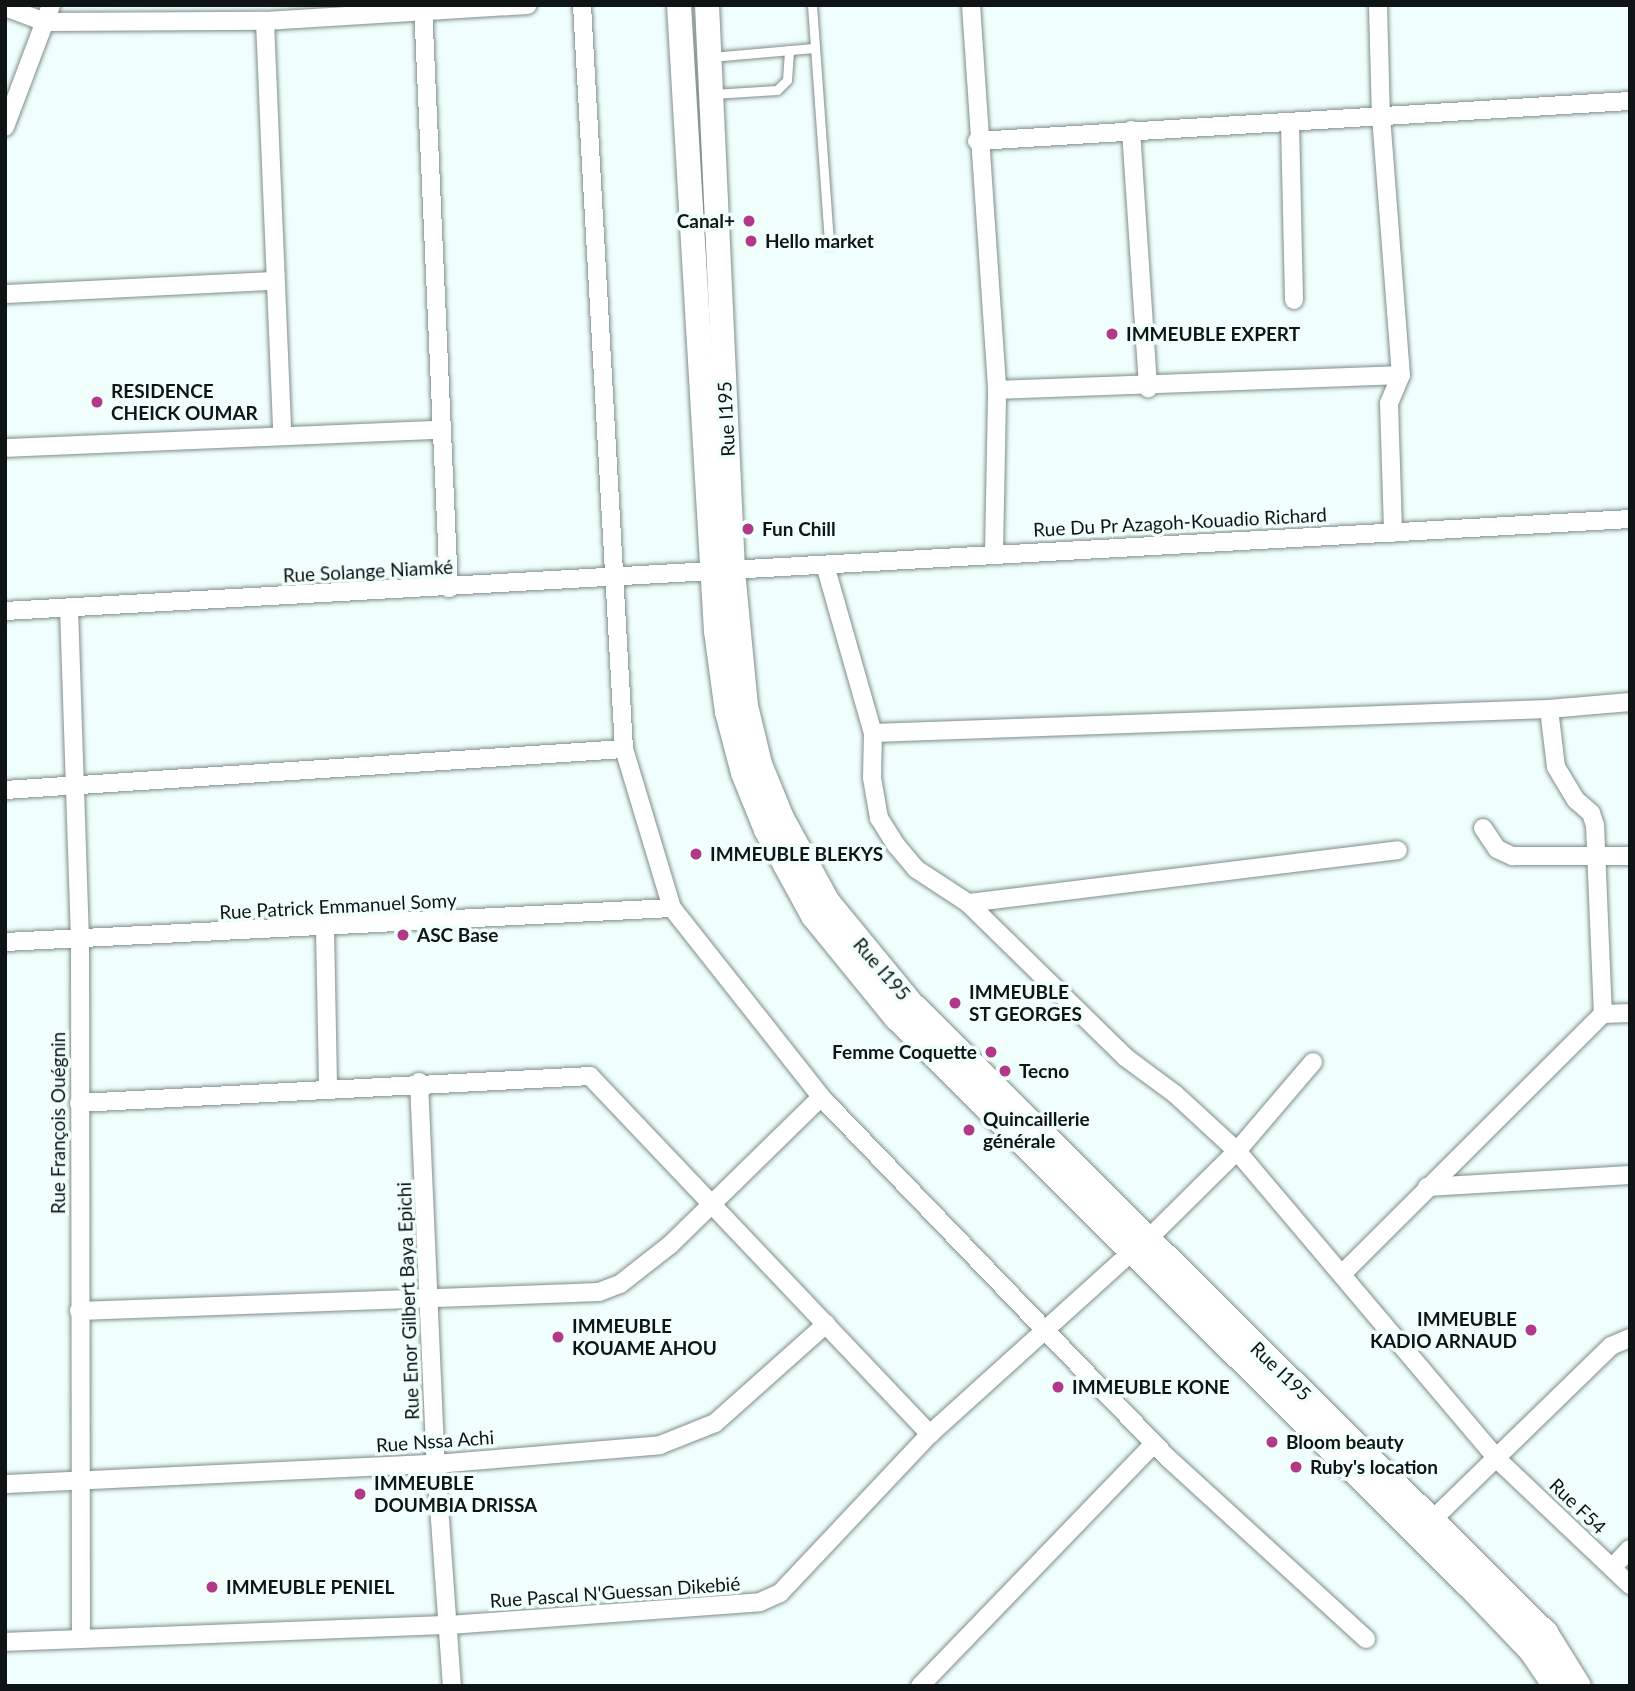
<!DOCTYPE html>
<html>
<head>
<meta charset="utf-8">
<style>
  body { margin:0 }
  #map { position:relative; width:1635px; height:1691px; overflow:hidden; background:#f0fffc; font-family:Lato,sans-serif }
  div>[style] { position:absolute }
  [style*='--x'] { left:calc(var(--x)*1px); top:calc(var(--y)*1px); width:calc(var(--w)*1px); rotate:calc(var(--a)*1deg) }
  .roads { filter:drop-shadow(0 0 2px #7e8e8b) drop-shadow(0 0 2px #7e8e8b) }
  .service>* { height:9px; margin:-4.5px; padding:0 4.5px; transform-origin:4.5px; border-radius:4.5px; background:#fff }
  .minor>* { height:18px; margin:-9px; padding:0 9px; transform-origin:9px; border-radius:9px; background:#fff }
  .secondary>* { height:24px; margin:-12px; padding:0 12px; transform-origin:12px; border-radius:12px; background:#fff }
  .dots>* { width:19px; height:19px; translate:-50% -50%; box-sizing:border-box; border:4px solid #f0fffc; border-radius:50% }
  span { translate:-50% -50%; white-space:nowrap; text-align:center; line-height:1.15; -webkit-text-stroke:7px #f0fffc; paint-order:stroke }
  .poi-label { font-size:19px; color:#0f1514; font-weight:700 }
  .right { translate:-100% -50%; text-align:right }
  .left { translate:0 -50%; text-align:left }
  .street-label { font-size:19px; color:#0f1514 }
  .frame { position:absolute; inset:0; border:7px solid #0f1514; pointer-events:none }
</style>
</head>
<body>
<div id="map">
  <div class="roads">
    <div class="service">
      <div style="--x:812;--y:5;--w:239;--a:85.9"></div>
      <div style="--x:711;--y:57;--w:103;--a:-5"></div>
      <div style="--x:713;--y:94;--w:64;--a:-3.6"></div>
      <div style="--x:777;--y:90;--w:14;--a:-45"></div>
      <div style="--x:787;--y:80;--w:30;--a:-86"></div>
    </div>
    <div class="minor">
      <div style="--x:423;--y:5;--w:584;--a:87.45"></div>
      <div style="--x:582;--y:5;--w:745;--a:86.77"></div>
      <div style="--x:624;--y:749;--w:166;--a:73.2"></div>
      <div style="--x:672;--y:908;--w:241;--a:51.7"></div>
      <div style="--x:821;--y:1097;--w:502;--a:46.13"></div>
      <div style="--x:1169;--y:1459;--w:267;--a:42.4"></div>
      <div style="--x:971;--y:5;--w:386;--a:86.1"></div>
      <div style="--x:997;--y:390;--w:404;--a:-2.1"></div>
      <div style="--x:1378;--y:5;--w:111;--a:88.5"></div>
      <div style="--x:1381;--y:116;--w:260;--a:85.6"></div>
      <div style="--x:1401;--y:375;--w:30;--a:113"></div>
      <div style="--x:1389;--y:403;--w:130;--a:88.2"></div>
      <div style="--x:5;--y:7;--w:43;--a:20.6"></div>
      <div style="--x:45;--y:22;--w:220;--a:-0.3"></div>
      <div style="--x:265;--y:21;--w:263;--a:-3.5"></div>
      <div style="--x:265;--y:21;--w:414;--a:87.6"></div>
      <div style="--x:1290;--y:123;--w:177;--a:88.7"></div>
      <div style="--x:5;--y:127;--w:130;--a:-69.3"></div>
      <div style="--x:1131;--y:130;--w:259;--a:86.2"></div>
      <div style="--x:977;--y:141;--w:654;--a:-3.51"></div>
      <div style="--x:5;--y:294;--w:270;--a:-2.8"></div>
      <div style="--x:5;--y:448;--w:437;--a:-2.4"></div>
      <div style="--x:994;--y:553;--w:163;--a:-88.9"></div>
      <div style="--x:825;--y:565;--w:175;--a:74.1"></div>
      <div style="--x:873;--y:733;--w:45;--a:91.3"></div>
      <div style="--x:872;--y:778;--w:41;--a:80.1"></div>
      <div style="--x:879;--y:818;--w:32;--a:58"></div>
      <div style="--x:896;--y:845;--w:31;--a:50"></div>
      <div style="--x:916;--y:869;--w:62;--a:33.2"></div>
      <div style="--x:968;--y:903;--w:220;--a:44.4"></div>
      <div style="--x:1125;--y:1057;--w:62;--a:36.5"></div>
      <div style="--x:1175;--y:1094;--w:84;--a:42.6"></div>
      <div style="--x:1237;--y:1151;--w:402;--a:49.8"></div>
      <div style="--x:1496;--y:1458;--w:185;--a:43.5"></div>
      <div style="--x:69;--y:608;--w:330;--a:88.1"></div>
      <div style="--x:80;--y:938;--w:701;--a:89.92"></div>
      <div style="--x:5;--y:611;--w:1628;--a:-3.24"></div>
      <div style="--x:1549;--y:709;--w:58;--a:83.1"></div>
      <div style="--x:1556;--y:767;--w:39;--a:59"></div>
      <div style="--x:1576;--y:800;--w:20;--a:41"></div>
      <div style="--x:1591;--y:813;--w:13;--a:72"></div>
      <div style="--x:1595;--y:825;--w:189;--a:87.6"></div>
      <div style="--x:873;--y:733;--w:676;--a:-2.03"></div>
      <div style="--x:1549;--y:709;--w:81;--a:-4.9"></div>
      <div style="--x:5;--y:790;--w:620;--a:-3.79"></div>
      <div style="--x:1483;--y:828;--w:25;--a:56"></div>
      <div style="--x:1497;--y:849;--w:17;--a:25"></div>
      <div style="--x:1512;--y:856;--w:118;--a:0"></div>
      <div style="--x:968;--y:903;--w:433;--a:-7"></div>
      <div style="--x:325;--y:929;--w:158;--a:88.9"></div>
      <div style="--x:5;--y:942;--w:668;--a:-2.92"></div>
      <div style="--x:419;--y:1082;--w:382;--a:87.5"></div>
      <div style="--x:436;--y:1464;--w:223;--a:85.9"></div>
      <div style="--x:79;--y:1103;--w:512;--a:-3.02"></div>
      <div style="--x:590;--y:1076;--w:494;--a:46.5"></div>
      <div style="--x:1427;--y:1187;--w:203;--a:-3.4"></div>
      <div style="--x:1147;--y:1240;--w:127;--a:-44.7"></div>
      <div style="--x:1237;--y:1151;--w:117;--a:-49.5"></div>
      <div style="--x:1343;--y:1273;--w:367;--a:-44.9"></div>
      <div style="--x:1603;--y:1014;--w:27;--a:-2"></div>
      <div style="--x:79;--y:1311;--w:520;--a:-2.09"></div>
      <div style="--x:599;--y:1292;--w:22;--a:-21"></div>
      <div style="--x:620;--y:1284;--w:63;--a:-38"></div>
      <div style="--x:670;--y:1245;--w:211;--a:-44.4"></div>
      <div style="--x:5;--y:1484;--w:431;--a:-2.7"></div>
      <div style="--x:436;--y:1464;--w:225;--a:-4.8"></div>
      <div style="--x:660;--y:1445;--w:59;--a:-21.8"></div>
      <div style="--x:715;--y:1423;--w:149;--a:-41.7"></div>
      <div style="--x:1425;--y:1527;--w:260;--a:-44.2"></div>
      <div style="--x:1611;--y:1346;--w:21;--a:-23"></div>
      <div style="--x:1612;--y:1568;--w:26;--a:-47"></div>
      <div style="--x:5;--y:1642;--w:444;--a:-2.2"></div>
      <div style="--x:449;--y:1625;--w:312;--a:-4.2"></div>
      <div style="--x:760;--y:1602;--w:22;--a:-24"></div>
      <div style="--x:780;--y:1593;--w:219;--a:-46.7"></div>
      <div style="--x:930;--y:1434;--w:268;--a:-42.1"></div>
      <div style="--x:920;--y:1686;--w:337;--a:-46"></div>
    </div>
    <div class="secondary">
      <div style="--x:679;--y:5;--w:627;--a:86.62"></div>
      <div style="--x:716;--y:631;--w:82;--a:82.3"></div>
      <div style="--x:727;--y:712;--w:63;--a:75.3"></div>
      <div style="--x:743;--y:773;--w:61;--a:68"></div>
      <div style="--x:766;--y:830;--w:98;--a:61.3"></div>
      <div style="--x:813;--y:916;--w:133;--a:50.8"></div>
      <div style="--x:897;--y:1019;--w:803;--a:44.75"></div>
      <div style="--x:1467;--y:1584;--w:93;--a:46.3"></div>
      <div style="--x:1531;--y:1651;--w:42;--a:55.6"></div>
      <div style="--x:707;--y:5;--w:567;--a:87.37"></div>
      <div style="--x:733;--y:571;--w:136;--a:84.5"></div>
      <div style="--x:746;--y:706;--w:60;--a:76.4"></div>
      <div style="--x:760;--y:764;--w:58;--a:67.8"></div>
      <div style="--x:782;--y:818;--w:96;--a:61.3"></div>
      <div style="--x:828;--y:902;--w:129;--a:50.6"></div>
      <div style="--x:910;--y:1002;--w:896;--a:44.77"></div>
      <div style="--x:1546;--y:1633;--w:62;--a:58.1"></div>
    </div>
  </div>
  <div class="dots">
    <div style="left:749px;top:221px;background:#b43888"></div>
    <div style="left:751px;top:241px;background:#b43888"></div>
    <div style="left:1112px;top:334px;background:#b43888"></div>
    <div style="left:97px;top:402px;background:#b43888"></div>
    <div style="left:748px;top:529px;background:#b43888"></div>
    <div style="left:696px;top:854px;background:#b43888"></div>
    <div style="left:403px;top:935px;background:#b43888"></div>
    <div style="left:955px;top:1003px;background:#b43888"></div>
    <div style="left:991px;top:1052px;background:#b43888"></div>
    <div style="left:1005px;top:1071px;background:#b43888"></div>
    <div style="left:969px;top:1130px;background:#b43888"></div>
    <div style="left:1531px;top:1330px;background:#b43888"></div>
    <div style="left:558px;top:1337px;background:#b43888"></div>
    <div style="left:1058px;top:1387px;background:#b43888"></div>
    <div style="left:1272px;top:1442px;background:#b43888"></div>
    <div style="left:1296px;top:1467px;background:#b43888"></div>
    <div style="left:360px;top:1494px;background:#b43888"></div>
    <div style="left:212px;top:1587px;background:#b43888"></div>
  </div>
  <div class="poi-label">
    <span class="right" style="left:735px;top:221px">Canal+</span>
    <span class="left" style="left:765px;top:241px">Hello market</span>
    <span class="left" style="left:1126px;top:334px">IMMEUBLE EXPERT</span>
    <span class="left" style="left:111px;top:402px">RESIDENCE<br>CHEICK OUMAR</span>
    <span class="left" style="left:762px;top:529px">Fun Chill</span>
    <span class="left" style="left:710px;top:854px">IMMEUBLE BLEKYS</span>
    <span class="left" style="left:417px;top:935px">ASC Base</span>
    <span class="left" style="left:969px;top:1003px">IMMEUBLE<br>ST GEORGES</span>
    <span class="right" style="left:977px;top:1052px">Femme Coquette</span>
    <span class="left" style="left:1019px;top:1071px">Tecno</span>
    <span class="left" style="left:983px;top:1130px">Quincaillerie<br>générale</span>
    <span class="right" style="left:1517px;top:1330px">IMMEUBLE<br>KADIO ARNAUD</span>
    <span class="left" style="left:572px;top:1337px">IMMEUBLE<br>KOUAME AHOU</span>
    <span class="left" style="left:1072px;top:1387px">IMMEUBLE KONE</span>
    <span class="left" style="left:1286px;top:1442px">Bloom beauty</span>
    <span class="left" style="left:1310px;top:1467px">Ruby's location</span>
    <span class="left" style="left:374px;top:1494px">IMMEUBLE<br>DOUMBIA DRISSA</span>
    <span class="left" style="left:226px;top:1587px">IMMEUBLE PENIEL</span>
  </div>
  <div class="street-label">
    <span style="left:726px;top:419px;rotate:-93deg">Rue I195</span>
    <span style="left:1180px;top:522px;rotate:-3deg">Rue Du Pr Azagoh-Kouadio Richard</span>
    <span style="left:368px;top:571px;rotate:-3deg">Rue Solange Niamké</span>
    <span style="left:338px;top:906px;rotate:-3deg">Rue Patrick Emmanuel Somy</span>
    <span style="left:882px;top:969px;rotate:49deg">Rue I195</span>
    <span style="left:58px;top:1123px;rotate:-90deg">Rue François Ouégnin</span>
    <span style="left:408px;top:1301px;rotate:-92deg">Rue Enor Gilbert Baya Epichi</span>
    <span style="left:1281px;top:1371px;rotate:44deg">Rue I195</span>
    <span style="left:435px;top:1441px;rotate:-4deg">Rue Nssa Achi</span>
    <span style="left:1578px;top:1506px;rotate:44deg">Rue F54</span>
    <span style="left:615px;top:1592px;rotate:-4deg">Rue Pascal N'Guessan Dikebié</span>
  </div>
  <div class="frame"></div>
</div>
</body>
</html>
